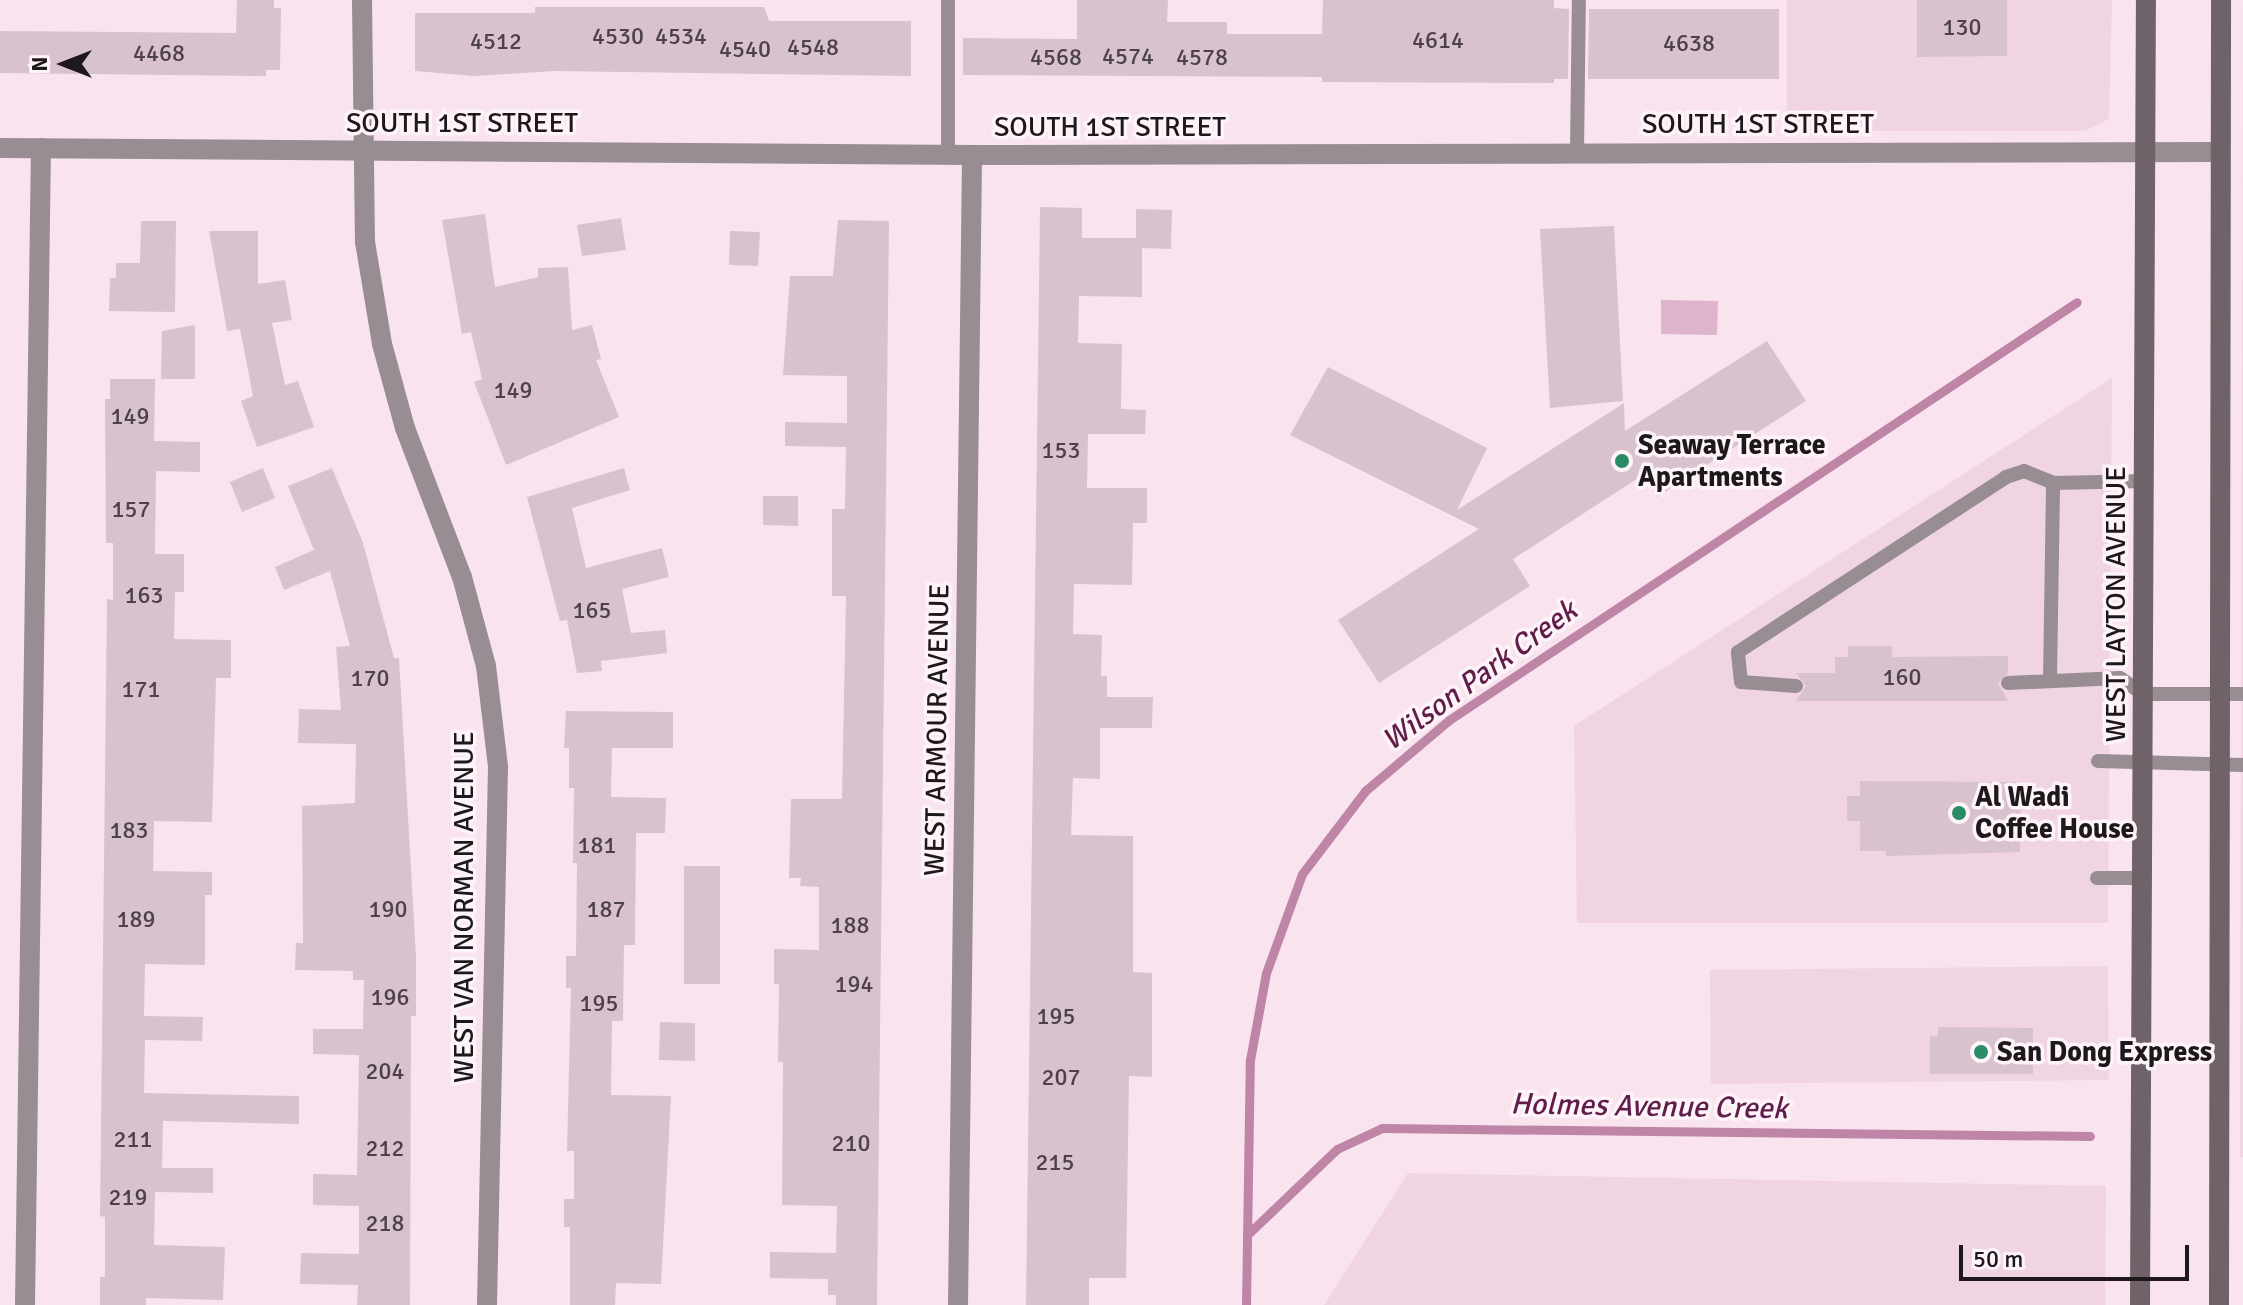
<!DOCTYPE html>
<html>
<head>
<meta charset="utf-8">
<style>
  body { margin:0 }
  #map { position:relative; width:2243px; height:1305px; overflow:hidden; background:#f9e3ef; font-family:Signika,sans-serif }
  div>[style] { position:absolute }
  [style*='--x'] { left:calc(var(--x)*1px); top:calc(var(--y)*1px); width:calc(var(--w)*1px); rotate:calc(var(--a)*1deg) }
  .built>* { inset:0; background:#f1d4e4 }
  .green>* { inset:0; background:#deb4cc }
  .stream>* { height:9px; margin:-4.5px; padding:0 4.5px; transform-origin:4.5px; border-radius:4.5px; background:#be85a6 }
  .building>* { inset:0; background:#d8c2ce }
  .service>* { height:14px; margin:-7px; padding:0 7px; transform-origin:7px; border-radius:7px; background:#978d92 }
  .minor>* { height:20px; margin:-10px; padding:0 10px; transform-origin:10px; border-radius:10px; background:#978d92 }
  .secondary>* { height:20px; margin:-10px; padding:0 10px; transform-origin:10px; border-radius:10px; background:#6f6269 }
  .dots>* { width:22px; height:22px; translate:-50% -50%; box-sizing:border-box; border:4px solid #fdf4f9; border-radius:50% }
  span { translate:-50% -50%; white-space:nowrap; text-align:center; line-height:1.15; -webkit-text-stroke:7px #fdf4f9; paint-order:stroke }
  .number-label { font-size:24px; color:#4c4248 }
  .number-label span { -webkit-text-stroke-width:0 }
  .street-label { font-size:28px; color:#1e171b }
  .poi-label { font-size:28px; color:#1e171b; font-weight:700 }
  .left { translate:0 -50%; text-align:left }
  .water-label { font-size:30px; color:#611d4a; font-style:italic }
  .north { position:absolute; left:24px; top:24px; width:80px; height:80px; -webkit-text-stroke:6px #fdf4f9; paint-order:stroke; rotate:270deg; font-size:22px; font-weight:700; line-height:32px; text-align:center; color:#1e171b }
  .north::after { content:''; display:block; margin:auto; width:28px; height:36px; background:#1e171b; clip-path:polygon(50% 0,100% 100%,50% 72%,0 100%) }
  .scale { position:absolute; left:1959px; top:1245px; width:230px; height:36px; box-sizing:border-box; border:4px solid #1e171b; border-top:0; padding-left:10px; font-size:24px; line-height:28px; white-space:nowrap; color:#1e171b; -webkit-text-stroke:6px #fdf4f9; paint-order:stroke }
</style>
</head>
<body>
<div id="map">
  <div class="built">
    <div style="clip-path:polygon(1787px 0,2112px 0,2109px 119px,2085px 131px,1787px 131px)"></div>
    <div style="clip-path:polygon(2243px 0,2243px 1157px,2240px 1157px)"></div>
    <div style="clip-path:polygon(2112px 378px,2108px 923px,1577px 923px,1574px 726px)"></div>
    <div style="clip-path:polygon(2108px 966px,2109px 1080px,1711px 1084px,1710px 970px)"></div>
    <div style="clip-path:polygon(1408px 1173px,2106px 1186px,2105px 1305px,1324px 1305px)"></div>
  </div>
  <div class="green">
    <div style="clip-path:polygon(1661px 300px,1718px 301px,1717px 335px,1661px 334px)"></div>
  </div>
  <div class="stream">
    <div style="--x:1247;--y:1235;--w:124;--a:-43.7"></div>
    <div style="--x:1337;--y:1149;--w:50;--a:-25"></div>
    <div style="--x:1382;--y:1128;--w:708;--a:0.65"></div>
    <div style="--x:1246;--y:1305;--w:245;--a:-89.1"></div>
    <div style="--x:1250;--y:1060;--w:88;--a:-79.6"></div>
    <div style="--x:1266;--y:973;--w:105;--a:-70"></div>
    <div style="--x:1302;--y:874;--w:104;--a:-52.8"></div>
    <div style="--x:1365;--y:791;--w:110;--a:-40.2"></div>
    <div style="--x:1449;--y:720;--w:754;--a:-33.65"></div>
  </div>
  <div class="building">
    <div style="clip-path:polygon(237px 0,274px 0,274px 8px,281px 8px,280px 70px,266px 70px,266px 76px,0 73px,0 31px,236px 33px)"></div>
    <div style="clip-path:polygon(1077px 0,1168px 0,1167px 22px,1227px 22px,1227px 34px,1322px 34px,1323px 0,1554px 0,1554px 8px,1569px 9px,1568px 79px,1554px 79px,1554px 83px,1322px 82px,1322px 77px,963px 75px,963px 38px,1077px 39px)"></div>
    <div style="clip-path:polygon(1917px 0,2007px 0,2007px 56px,1917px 57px)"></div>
    <div style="clip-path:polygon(535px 7px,764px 7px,769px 21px,911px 21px,911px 76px,555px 71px,474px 76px,415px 71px,415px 13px,535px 13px)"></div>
    <div style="clip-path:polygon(1589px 9px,1779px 9px,1779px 79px,1588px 79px)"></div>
    <div style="clip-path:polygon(1040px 207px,1082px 208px,1082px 238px,1136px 238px,1136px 209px,1172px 210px,1171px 249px,1142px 248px,1142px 297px,1079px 296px,1078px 343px,1122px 344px,1121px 409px,1146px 410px,1145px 434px,1088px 434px,1087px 488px,1147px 488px,1147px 523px,1133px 523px,1132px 585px,1074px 584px,1073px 634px,1102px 635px,1101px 676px,1107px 676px,1107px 697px,1153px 697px,1152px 728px,1100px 728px,1100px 779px,1073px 778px,1071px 835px,1133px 836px,1133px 972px,1152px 973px,1152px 1077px,1129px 1076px,1126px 1278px,1089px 1278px,1089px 1305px,1026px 1305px)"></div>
    <div style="clip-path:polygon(485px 214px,495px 287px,538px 277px,538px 268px,568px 267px,572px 330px,592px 325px,601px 359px,596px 360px,619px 417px,506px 465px,474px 382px,482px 379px,471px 332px,462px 334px,442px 220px)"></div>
    <div style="clip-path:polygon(621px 218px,626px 250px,582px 256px,577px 225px)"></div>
    <div style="clip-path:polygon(838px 220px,889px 221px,877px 1305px,836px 1305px,836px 1295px,828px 1295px,828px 1279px,770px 1278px,770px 1252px,836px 1253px,837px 1206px,782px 1205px,783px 1062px,778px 1062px,779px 984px,774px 984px,774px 949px,819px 950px,819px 887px,800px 886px,801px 878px,789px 878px,791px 799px,842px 799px,846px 596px,832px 596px,832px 509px,845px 509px,846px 447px,785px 446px,785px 422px,847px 423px,847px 376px,783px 375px,790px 276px,833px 276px)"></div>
    <div style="clip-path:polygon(141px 221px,176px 221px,175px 312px,109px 311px,110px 278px,116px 278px,116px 263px,140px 263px)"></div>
    <div style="clip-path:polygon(1614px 226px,1623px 401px,1550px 408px,1540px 229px)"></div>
    <div style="clip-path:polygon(209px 231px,258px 231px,258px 284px,285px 280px,292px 320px,272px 323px,285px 385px,298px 381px,314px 427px,257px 447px,241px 401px,253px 396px,240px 329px,227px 331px)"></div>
    <div style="clip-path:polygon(730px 231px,760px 232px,758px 266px,729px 265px)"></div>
    <div style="clip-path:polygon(195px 325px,195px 379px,161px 379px,162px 331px)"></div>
    <div style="clip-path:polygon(1767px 341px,1806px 401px,1657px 497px,1643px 475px,1513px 559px,1530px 586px,1379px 683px,1338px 620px,1479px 529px,1290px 435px,1328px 367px,1487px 448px,1457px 510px,1624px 403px,1625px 431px)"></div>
    <div style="clip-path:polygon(110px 379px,155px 379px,154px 441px,200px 442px,200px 472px,156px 471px,155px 554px,184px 554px,184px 592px,175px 592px,174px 639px,231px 640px,231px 678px,216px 678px,212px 822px,154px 821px,153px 871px,212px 872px,212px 895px,205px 895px,205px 965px,145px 964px,144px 1016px,203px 1017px,202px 1041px,145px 1040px,144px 1093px,299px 1096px,299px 1124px,163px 1121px,162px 1168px,213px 1168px,213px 1193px,155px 1192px,154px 1245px,225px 1247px,223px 1300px,146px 1298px,146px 1305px,100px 1305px,100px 1277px,105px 1277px,105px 1217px,100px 1216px,107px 599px,113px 600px,113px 543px,106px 543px,105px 399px,110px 399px)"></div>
    <div style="clip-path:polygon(263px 468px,275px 498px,242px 512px,230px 482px)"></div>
    <div style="clip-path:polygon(332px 468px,363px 543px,394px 658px,399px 658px,416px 957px,416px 1016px,411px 1016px,410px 1305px,357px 1305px,358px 1285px,300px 1284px,301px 1253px,359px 1254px,359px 1206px,313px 1205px,313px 1174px,357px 1175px,359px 1055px,313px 1054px,313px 1029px,363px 1029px,364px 980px,353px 980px,353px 971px,295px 970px,296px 943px,303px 943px,302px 806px,355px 803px,356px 744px,298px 743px,299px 709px,341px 710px,336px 647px,350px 646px,330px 571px,284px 590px,275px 567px,314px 550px,288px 486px)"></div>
    <div style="clip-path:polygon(624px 468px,630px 490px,572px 508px,586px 568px,662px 548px,669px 577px,622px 589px,631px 633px,665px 630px,667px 653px,601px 661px,602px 671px,577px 673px,567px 620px,560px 621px,527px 497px)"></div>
    <div style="clip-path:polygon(763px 496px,798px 496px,798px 526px,763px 525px)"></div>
    <div style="clip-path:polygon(1848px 646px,1892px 646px,1892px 657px,2008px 656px,2008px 673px,1998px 683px,2008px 701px,1796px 701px,1806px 686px,1796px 673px,1835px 673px,1835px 657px,1848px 657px)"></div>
    <div style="clip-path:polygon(566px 711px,673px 712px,673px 748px,612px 748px,611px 797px,666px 798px,665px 833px,636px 833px,635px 945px,624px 945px,623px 1021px,612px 1021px,611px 1095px,671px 1096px,661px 1284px,616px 1283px,615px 1305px,570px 1305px,570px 1227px,564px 1227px,564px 1199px,574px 1199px,574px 1151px,567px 1151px,571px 988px,566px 988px,566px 956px,576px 956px,577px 863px,573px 863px,574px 788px,569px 788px,569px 748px,564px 748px)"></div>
    <div style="clip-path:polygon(1860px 781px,2021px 782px,2020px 852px,1886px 856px,1886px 851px,1860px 851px,1860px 821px,1847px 821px,1847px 796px,1860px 796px)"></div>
    <div style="clip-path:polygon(684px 866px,720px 866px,720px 984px,684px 984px)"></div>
    <div style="clip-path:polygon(660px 1022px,695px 1023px,695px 1061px,659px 1060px)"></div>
    <div style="clip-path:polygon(1938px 1027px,2033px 1028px,2033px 1074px,1930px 1074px,1930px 1036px,1938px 1036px)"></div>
  </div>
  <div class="service">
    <div style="--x:948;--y:0;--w:153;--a:90"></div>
    <div style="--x:1577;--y:153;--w:153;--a:-89.3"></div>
    <div style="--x:2050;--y:679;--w:196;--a:-89.1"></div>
    <div style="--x:2008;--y:683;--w:112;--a:-2.6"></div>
    <div style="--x:2120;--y:678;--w:28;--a:35"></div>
    <div style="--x:2143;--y:694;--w:100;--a:0"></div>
    <div style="--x:1796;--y:686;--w:55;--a:-175.8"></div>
    <div style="--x:1741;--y:682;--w:30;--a:-96"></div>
    <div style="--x:1738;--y:652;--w:320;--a:-33.1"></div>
    <div style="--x:2006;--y:477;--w:19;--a:-18"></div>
    <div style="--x:2024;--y:471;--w:31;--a:22"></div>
    <div style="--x:2053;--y:483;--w:92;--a:-1.2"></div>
    <div style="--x:2098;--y:761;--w:145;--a:1.6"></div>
    <div style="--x:2097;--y:878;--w:45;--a:0"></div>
  </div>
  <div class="minor">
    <div style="--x:362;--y:0;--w:242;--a:89.3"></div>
    <div style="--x:365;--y:242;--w:103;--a:80.5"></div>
    <div style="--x:382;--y:344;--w:87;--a:74.7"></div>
    <div style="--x:405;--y:428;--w:160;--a:69.1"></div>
    <div style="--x:462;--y:577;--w:92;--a:74.9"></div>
    <div style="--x:486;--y:666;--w:102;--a:83.2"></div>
    <div style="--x:498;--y:767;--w:538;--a:91.17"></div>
    <div style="--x:0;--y:148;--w:972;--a:0.41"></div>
    <div style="--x:972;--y:155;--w:1248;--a:-0.14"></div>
    <div style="--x:25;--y:1305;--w:1157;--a:-89.21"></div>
    <div style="--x:958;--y:1305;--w:1150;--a:-89.3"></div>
  </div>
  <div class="secondary">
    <div style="--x:2140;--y:1305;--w:1305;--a:-89.74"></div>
    <div style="--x:2219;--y:1305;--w:1305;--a:-89.91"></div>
  </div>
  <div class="dots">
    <div style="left:1622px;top:461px;background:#298c67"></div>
    <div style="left:1959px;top:813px;background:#298c67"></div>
    <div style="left:1981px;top:1052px;background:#298c67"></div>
  </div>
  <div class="number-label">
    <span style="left:1962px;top:28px">130</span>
    <span style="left:618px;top:37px">4530</span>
    <span style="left:681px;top:37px">4534</span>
    <span style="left:1438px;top:41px">4614</span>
    <span style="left:496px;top:42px">4512</span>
    <span style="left:1689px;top:44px">4638</span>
    <span style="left:813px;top:48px">4548</span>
    <span style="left:745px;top:50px">4540</span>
    <span style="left:159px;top:54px">4468</span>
    <span style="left:1128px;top:57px">4574</span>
    <span style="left:1056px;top:58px">4568</span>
    <span style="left:1202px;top:58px">4578</span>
    <span style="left:513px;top:391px">149</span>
    <span style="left:130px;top:417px">149</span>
    <span style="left:1061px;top:451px">153</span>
    <span style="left:131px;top:510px">157</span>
    <span style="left:144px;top:596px">163</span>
    <span style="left:592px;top:611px">165</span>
    <span style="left:1902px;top:678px">160</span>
    <span style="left:370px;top:679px">170</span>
    <span style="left:141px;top:690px">171</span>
    <span style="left:129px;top:831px">183</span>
    <span style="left:597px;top:846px">181</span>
    <span style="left:388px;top:910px">190</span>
    <span style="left:606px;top:910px">187</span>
    <span style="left:136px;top:920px">189</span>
    <span style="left:850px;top:926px">188</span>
    <span style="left:854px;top:985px">194</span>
    <span style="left:390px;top:998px">196</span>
    <span style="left:599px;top:1004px">195</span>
    <span style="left:1056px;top:1017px">195</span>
    <span style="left:385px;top:1072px">204</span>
    <span style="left:1061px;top:1078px">207</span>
    <span style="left:133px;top:1140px">211</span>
    <span style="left:851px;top:1144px">210</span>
    <span style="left:385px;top:1149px">212</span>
    <span style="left:1055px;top:1163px">215</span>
    <span style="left:128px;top:1198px">219</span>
    <span style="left:385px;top:1224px">218</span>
  </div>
  <div class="street-label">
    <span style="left:462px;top:123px">SOUTH 1ST STREET</span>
    <span style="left:1758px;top:124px">SOUTH 1ST STREET</span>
    <span style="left:1110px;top:127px">SOUTH 1ST STREET</span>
    <span style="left:2116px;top:604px;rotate:-90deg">WEST LAYTON AVENUE</span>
    <span style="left:937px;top:730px;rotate:-89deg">WEST ARMOUR AVENUE</span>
    <span style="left:464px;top:907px;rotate:-90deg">WEST VAN NORMAN AVENUE</span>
  </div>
  <div class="poi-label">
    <span class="left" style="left:1638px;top:461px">Seaway Terrace<br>Apartments</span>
    <span class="left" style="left:1975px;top:813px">Al Wadi<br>Coffee House</span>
    <span class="left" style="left:1997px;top:1052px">San Dong Express</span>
  </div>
  <div class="water-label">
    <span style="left:1480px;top:676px;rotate:-36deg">Wilson Park Creek</span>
    <span style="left:1649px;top:1107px;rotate:1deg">Holmes Avenue Creek</span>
  </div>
  <div class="north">N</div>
  <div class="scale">50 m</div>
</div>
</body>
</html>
